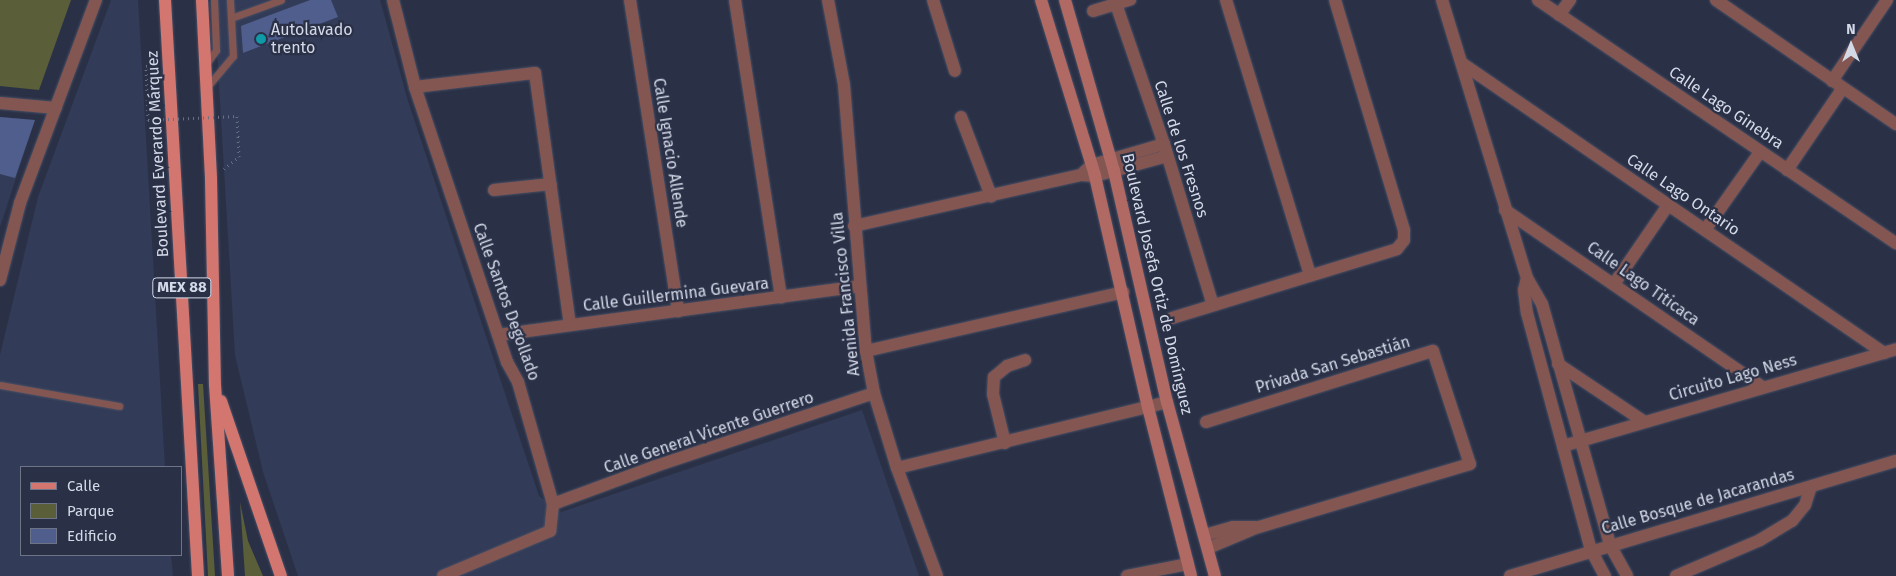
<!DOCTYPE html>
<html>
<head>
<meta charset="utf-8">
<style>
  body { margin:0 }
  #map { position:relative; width:1896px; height:576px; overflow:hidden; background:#2a3147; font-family:"Fira Sans",sans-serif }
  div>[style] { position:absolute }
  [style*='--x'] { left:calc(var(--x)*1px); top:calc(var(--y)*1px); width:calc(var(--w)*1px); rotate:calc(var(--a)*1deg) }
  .built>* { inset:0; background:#323b57 }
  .green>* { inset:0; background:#5a5e39 }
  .building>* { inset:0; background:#4f5e8d }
  .path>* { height:3px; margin-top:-1.5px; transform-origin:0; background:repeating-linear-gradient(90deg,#6a7083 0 1px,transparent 0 5px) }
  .roads { filter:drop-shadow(0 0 1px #494f64) drop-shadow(0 0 1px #494f64) }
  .lane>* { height:7px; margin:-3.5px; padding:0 3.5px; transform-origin:3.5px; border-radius:3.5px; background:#845652 }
  .street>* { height:12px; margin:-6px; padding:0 6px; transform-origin:6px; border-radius:6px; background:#845652 }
  .secondary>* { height:12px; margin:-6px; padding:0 6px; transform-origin:6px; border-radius:6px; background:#b16963 }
  .primary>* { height:12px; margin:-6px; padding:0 6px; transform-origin:6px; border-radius:6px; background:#d37670 }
  .path-bridge>* { height:3px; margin-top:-1.5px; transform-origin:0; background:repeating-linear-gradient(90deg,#6a7083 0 1px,transparent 0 5px) }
  .dots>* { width:14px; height:14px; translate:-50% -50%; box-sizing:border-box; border:2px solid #2a3147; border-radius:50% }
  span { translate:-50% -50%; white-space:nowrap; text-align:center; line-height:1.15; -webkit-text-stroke:4.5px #2a3147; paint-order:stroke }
  .shield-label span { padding:1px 4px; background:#2a3147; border:1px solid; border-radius:4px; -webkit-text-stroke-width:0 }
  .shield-label { font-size:15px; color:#d4d9e8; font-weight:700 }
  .poi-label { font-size:16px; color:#d4d9e8 }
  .left { translate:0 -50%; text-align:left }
  .street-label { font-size:16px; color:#d4d9e8 }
  .legend { position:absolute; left:20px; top:466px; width:162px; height:90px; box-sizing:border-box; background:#2a3147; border:1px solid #6e7487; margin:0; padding:6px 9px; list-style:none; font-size:15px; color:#d4d9e8 }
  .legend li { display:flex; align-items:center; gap:10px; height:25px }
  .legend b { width:25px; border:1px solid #6e7487 }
  .north { position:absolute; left:1826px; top:20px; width:50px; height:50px; -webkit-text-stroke:4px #2a3147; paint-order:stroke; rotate:0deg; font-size:14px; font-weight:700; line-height:20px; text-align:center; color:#d4d9e8 }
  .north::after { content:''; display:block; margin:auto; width:18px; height:22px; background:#d4d9e8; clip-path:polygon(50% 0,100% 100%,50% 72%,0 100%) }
</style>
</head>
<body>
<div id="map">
  <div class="built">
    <div style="clip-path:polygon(111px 0,138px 0,165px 467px,21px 467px,21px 555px,171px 555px,173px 576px,0 576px,0 355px,38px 197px)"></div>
    <div style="clip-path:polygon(214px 0,380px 0,408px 101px,539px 496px,561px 512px,862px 410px,919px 576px,298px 576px,263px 472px,235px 355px)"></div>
    <div style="clip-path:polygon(0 117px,35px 120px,0 227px)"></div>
  </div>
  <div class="green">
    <div style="clip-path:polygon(0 0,71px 0,39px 90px,0 86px)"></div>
    <div style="clip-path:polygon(198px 384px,203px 384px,215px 576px,208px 576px)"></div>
    <div style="clip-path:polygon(240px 502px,248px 541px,263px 576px,245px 576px)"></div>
  </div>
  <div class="building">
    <div style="clip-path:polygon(310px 0,331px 0,338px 17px,243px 53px,241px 26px)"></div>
    <div style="clip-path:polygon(0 117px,35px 120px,15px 178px,0 174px)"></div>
  </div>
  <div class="path">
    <div style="--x:148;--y:120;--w:54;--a:-92.1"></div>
    <div style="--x:146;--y:66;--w:11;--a:-22"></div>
    <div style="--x:224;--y:169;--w:19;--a:-39"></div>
    <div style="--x:239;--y:157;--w:41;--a:-92.8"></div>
  </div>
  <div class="roads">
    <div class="lane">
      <div style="--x:231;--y:18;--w:53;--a:-19.8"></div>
      <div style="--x:206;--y:64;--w:17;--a:-54"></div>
      <div style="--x:216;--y:50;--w:50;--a:-92.3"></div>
      <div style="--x:207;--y:87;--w:40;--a:-50"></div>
      <div style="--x:233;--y:56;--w:56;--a:-93.1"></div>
      <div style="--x:0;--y:385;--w:121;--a:10"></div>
    </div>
    <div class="street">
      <div style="--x:393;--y:0;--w:90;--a:75.8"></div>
      <div style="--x:415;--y:87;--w:290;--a:71.5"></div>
      <div style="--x:507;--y:362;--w:23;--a:61"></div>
      <div style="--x:518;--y:382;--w:127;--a:74"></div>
      <div style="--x:553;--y:504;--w:27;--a:96"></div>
      <div style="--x:550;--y:531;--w:116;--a:157.2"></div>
      <div style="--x:630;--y:0;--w:315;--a:81.2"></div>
      <div style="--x:735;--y:0;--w:301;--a:81.2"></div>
      <div style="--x:828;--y:0;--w:86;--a:79.3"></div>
      <div style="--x:844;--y:85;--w:267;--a:85.3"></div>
      <div style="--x:866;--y:351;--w:43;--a:79.2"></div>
      <div style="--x:874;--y:393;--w:78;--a:73"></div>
      <div style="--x:897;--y:468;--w:115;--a:69.7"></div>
      <div style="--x:933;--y:0;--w:74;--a:72.8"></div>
      <div style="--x:1226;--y:0;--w:288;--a:73"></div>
      <div style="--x:1442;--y:0;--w:291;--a:73"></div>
      <div style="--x:1527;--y:278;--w:30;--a:60"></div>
      <div style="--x:1542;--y:304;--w:250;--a:74.2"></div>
      <div style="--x:1610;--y:545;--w:35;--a:61"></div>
      <div style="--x:1538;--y:0;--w:433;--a:34.2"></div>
      <div style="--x:1716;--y:0;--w:219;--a:34.6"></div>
      <div style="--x:1116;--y:4;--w:148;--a:71.1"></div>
      <div style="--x:1164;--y:144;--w:168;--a:73.1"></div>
      <div style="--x:1093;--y:11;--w:39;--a:-17"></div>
      <div style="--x:1559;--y:15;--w:19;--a:-54"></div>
      <div style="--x:1463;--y:64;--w:511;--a:34.47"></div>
      <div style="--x:1832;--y:81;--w:98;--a:-55.8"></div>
      <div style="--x:415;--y:87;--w:121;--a:-6.7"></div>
      <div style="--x:535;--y:73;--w:254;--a:82.1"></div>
      <div style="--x:0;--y:103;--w:56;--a:5.1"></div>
      <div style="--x:961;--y:117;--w:85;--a:69.2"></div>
      <div style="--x:1787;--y:170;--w:99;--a:-55.7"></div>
      <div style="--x:1084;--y:172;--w:11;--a:-41"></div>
      <div style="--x:1092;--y:165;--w:75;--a:-16.3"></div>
      <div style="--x:494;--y:190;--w:57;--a:-6"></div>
      <div style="--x:1505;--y:210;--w:311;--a:34.5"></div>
      <div style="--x:854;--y:226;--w:233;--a:-12.7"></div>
      <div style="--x:1081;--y:175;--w:14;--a:4"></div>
      <div style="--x:1095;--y:176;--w:75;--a:-15.5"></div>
      <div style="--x:1705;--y:230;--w:95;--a:-54.8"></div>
      <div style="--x:1527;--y:278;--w:12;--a:104"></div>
      <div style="--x:1524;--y:290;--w:23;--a:83"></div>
      <div style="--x:1527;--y:313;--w:245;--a:74.9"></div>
      <div style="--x:1591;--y:550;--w:30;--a:62"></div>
      <div style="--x:0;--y:280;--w:80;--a:-75.4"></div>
      <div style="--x:20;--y:203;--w:217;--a:-69.5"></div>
      <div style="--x:1614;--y:284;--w:96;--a:-55.6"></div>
      <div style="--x:1172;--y:318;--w:235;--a:-17"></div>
      <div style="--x:1397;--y:249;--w:11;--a:-52"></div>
      <div style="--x:1404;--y:240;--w:10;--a:-90"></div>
      <div style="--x:1404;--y:230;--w:240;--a:-106.7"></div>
      <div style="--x:498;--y:335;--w:364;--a:-7.7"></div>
      <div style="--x:866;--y:351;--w:264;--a:-12.9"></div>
      <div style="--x:1558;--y:364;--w:102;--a:33.8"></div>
      <div style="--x:1206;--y:422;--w:238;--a:-17.4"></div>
      <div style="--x:1433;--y:351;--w:119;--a:71.9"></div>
      <div style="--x:1470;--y:464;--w:221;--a:163.4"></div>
      <div style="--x:1258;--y:527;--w:54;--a:157.2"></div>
      <div style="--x:1005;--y:443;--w:50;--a:-103.8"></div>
      <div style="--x:993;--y:394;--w:17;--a:-87"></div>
      <div style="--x:994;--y:377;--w:17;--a:-40"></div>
      <div style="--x:1007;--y:366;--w:19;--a:-18"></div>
      <div style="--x:1563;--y:446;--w:347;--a:-16.2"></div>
      <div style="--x:897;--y:468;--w:278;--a:-13.7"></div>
      <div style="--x:553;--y:504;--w:107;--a:-20.3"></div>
      <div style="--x:653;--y:467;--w:233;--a:-18.5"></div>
      <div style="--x:1205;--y:535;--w:29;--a:-16"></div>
      <div style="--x:1233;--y:527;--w:22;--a:0"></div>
      <div style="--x:1127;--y:576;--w:62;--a:-11.1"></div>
      <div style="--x:1510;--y:576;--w:403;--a:-16.6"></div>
      <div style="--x:1676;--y:576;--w:91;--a:-23.2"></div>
      <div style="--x:1760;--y:540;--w:37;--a:-31"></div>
      <div style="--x:1792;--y:521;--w:21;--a:-51"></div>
      <div style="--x:1805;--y:505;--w:19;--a:-72"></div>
    </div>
    <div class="secondary">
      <div style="--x:1041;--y:0;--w:184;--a:72.9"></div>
      <div style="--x:1095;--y:176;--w:237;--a:77.1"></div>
      <div style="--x:1148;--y:407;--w:174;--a:75.7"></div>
      <div style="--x:1065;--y:0;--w:178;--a:74"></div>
      <div style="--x:1114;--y:171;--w:237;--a:77.1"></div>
      <div style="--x:1167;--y:402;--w:180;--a:74.6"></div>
    </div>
    <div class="primary">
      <div style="--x:165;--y:0;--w:577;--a:86.72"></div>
      <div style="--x:202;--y:0;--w:179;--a:87.1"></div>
      <div style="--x:211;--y:179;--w:206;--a:88.9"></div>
      <div style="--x:215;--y:385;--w:191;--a:86.1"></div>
      <div style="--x:221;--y:401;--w:185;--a:71.1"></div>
    </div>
  </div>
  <div class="path-bridge">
    <div style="--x:148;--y:120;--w:89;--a:-2.6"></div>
  </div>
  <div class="dots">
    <div style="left:261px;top:39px;background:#0f9aa8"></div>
  </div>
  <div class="shield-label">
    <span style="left:182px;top:288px">MEX 88</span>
  </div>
  <div class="poi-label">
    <span class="left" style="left:271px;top:39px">Autolavado<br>trento</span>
  </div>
  <div class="street-label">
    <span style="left:1726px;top:108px;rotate:34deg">Calle Lago Ginebra</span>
    <span style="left:1181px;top:149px;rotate:72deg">Calle de los Fresnos</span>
    <span style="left:670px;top:153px;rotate:81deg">Calle Ignacio Allende</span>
    <span style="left:158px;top:154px;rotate:-93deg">Boulevard Everardo Márquez</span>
    <span style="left:1683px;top:195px;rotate:34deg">Calle Lago Ontario</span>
    <span style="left:1157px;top:284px;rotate:77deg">Boulevard Josefa Ortiz de Domínguez</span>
    <span style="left:1643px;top:284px;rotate:35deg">Calle Lago Titicaca</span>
    <span style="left:846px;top:294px;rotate:-96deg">Avenida Francisco Villa</span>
    <span style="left:676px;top:295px;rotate:-7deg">Calle Guillermina Guevara</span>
    <span style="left:506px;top:302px;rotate:70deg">Calle Santos Degollado</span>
    <span style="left:1333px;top:365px;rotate:-17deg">Privada San Sebastián</span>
    <span style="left:1733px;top:378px;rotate:-16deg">Circuito Lago Ness</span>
    <span style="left:709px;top:433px;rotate:-19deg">Calle General Vicente Guerrero</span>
    <span style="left:1698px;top:502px;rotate:-16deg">Calle Bosque de Jacarandas</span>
  </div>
  <ul class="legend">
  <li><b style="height:6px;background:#d37670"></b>Calle</li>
  <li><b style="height:14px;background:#5a5e39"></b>Parque</li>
  <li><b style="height:14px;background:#4f5e8d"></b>Edificio</li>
  </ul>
  <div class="north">N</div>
</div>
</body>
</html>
